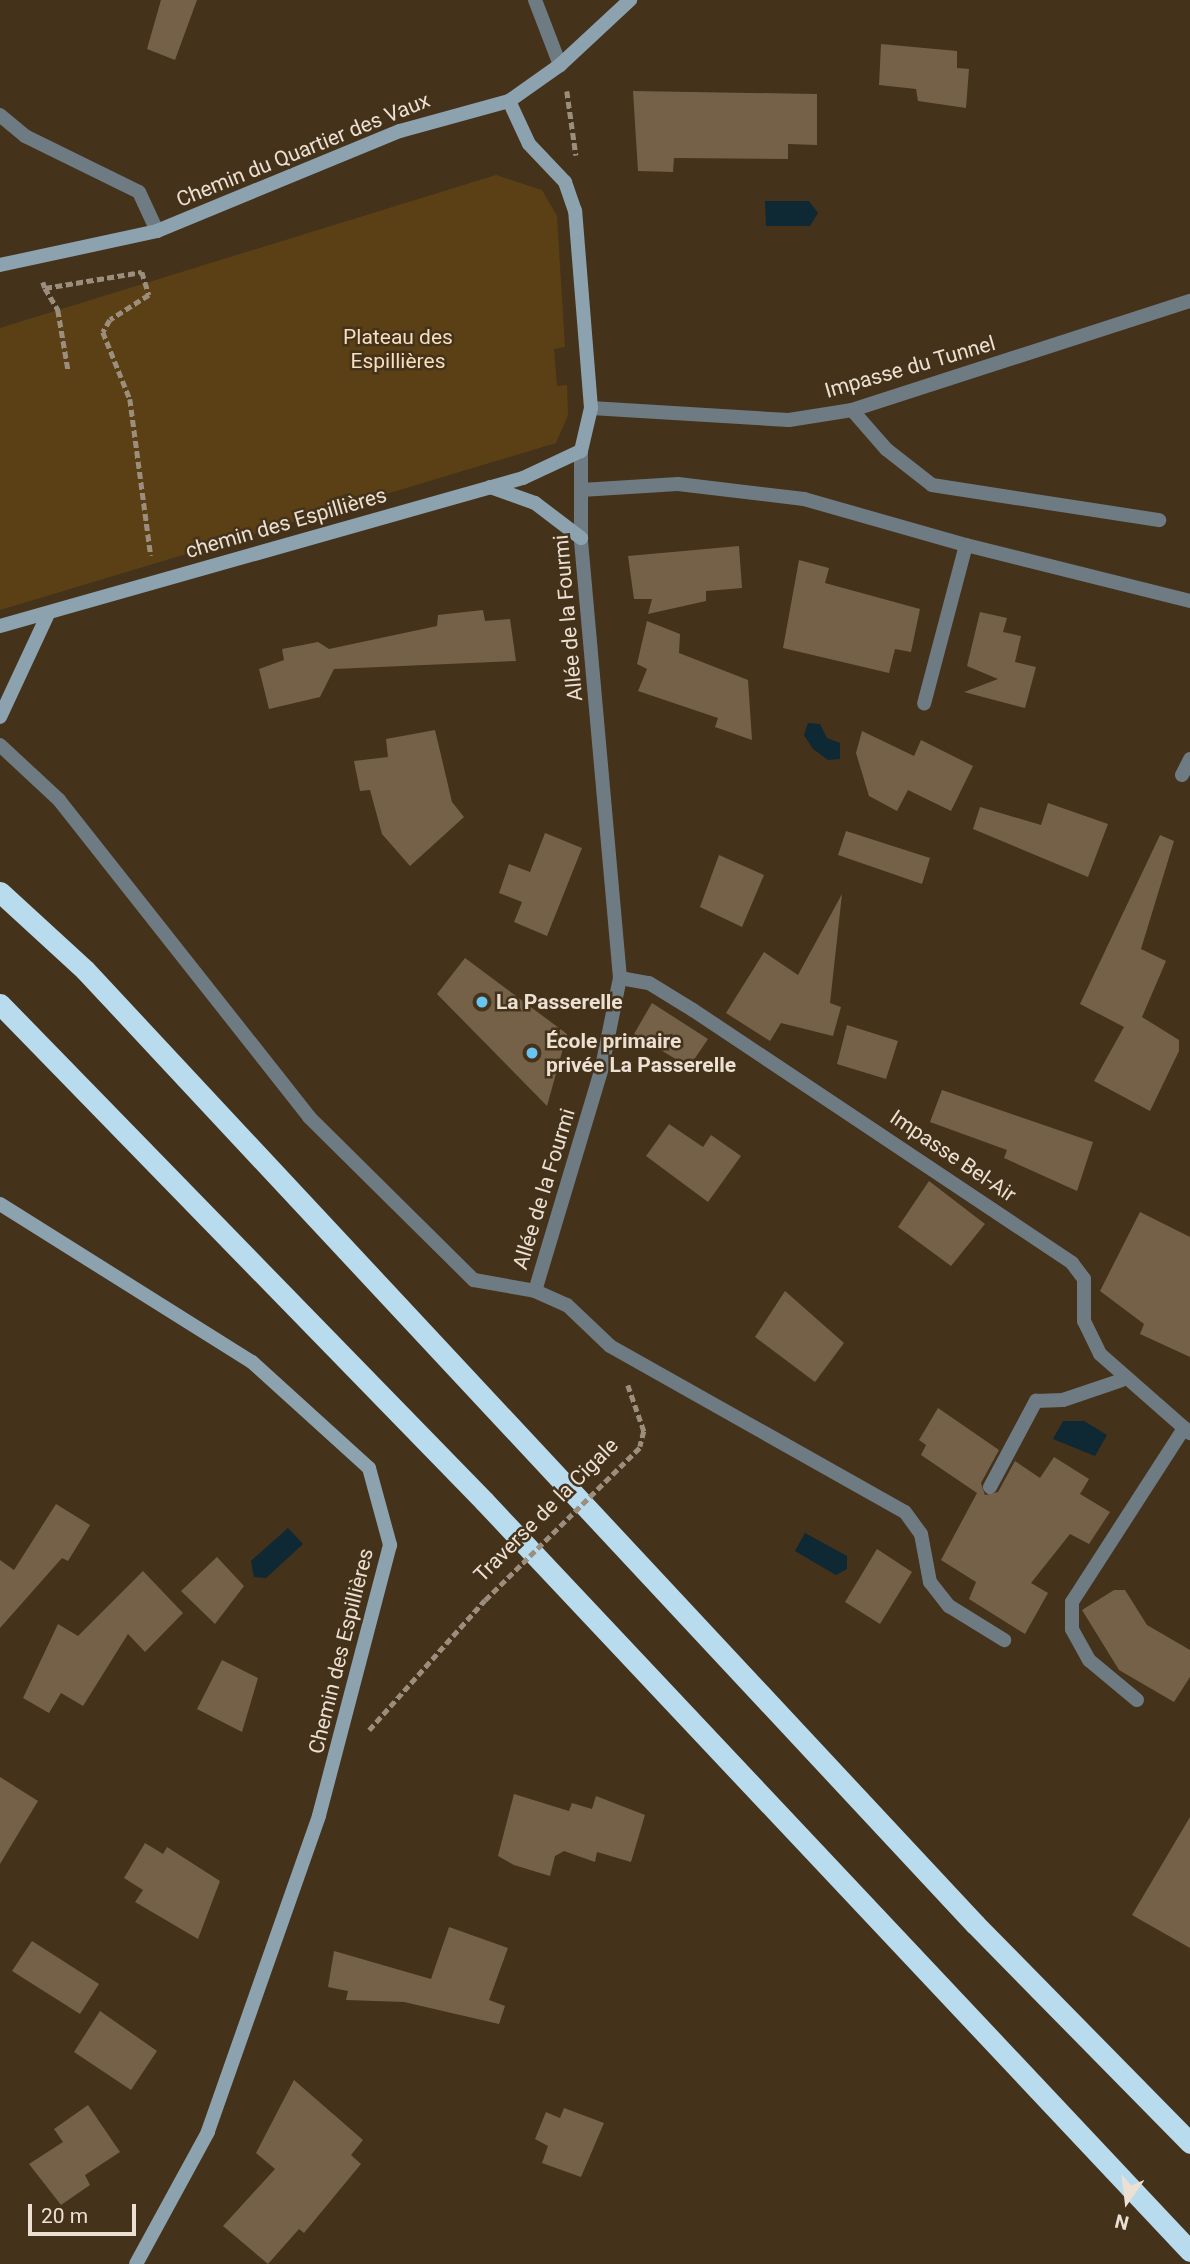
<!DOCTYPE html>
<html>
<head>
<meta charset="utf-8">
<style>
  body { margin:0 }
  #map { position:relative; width:1190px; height:2264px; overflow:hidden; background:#44321b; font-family:Roboto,sans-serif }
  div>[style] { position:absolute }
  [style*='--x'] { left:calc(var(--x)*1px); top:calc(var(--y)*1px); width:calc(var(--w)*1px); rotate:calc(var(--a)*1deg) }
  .green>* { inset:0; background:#5c4015 }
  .water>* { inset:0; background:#0e2834 }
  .building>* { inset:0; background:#756148 }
  .path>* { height:4.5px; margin-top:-2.25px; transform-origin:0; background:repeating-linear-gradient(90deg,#9c8e7c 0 7px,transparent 0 10.5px) }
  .lane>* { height:14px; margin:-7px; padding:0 7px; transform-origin:7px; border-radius:7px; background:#6e7b83 }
  .street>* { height:14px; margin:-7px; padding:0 7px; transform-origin:7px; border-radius:7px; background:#6e7b83 }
  .secondary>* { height:14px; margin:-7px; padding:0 7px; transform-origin:7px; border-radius:7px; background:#8ca2ae }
  .highway>* { height:21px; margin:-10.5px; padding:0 10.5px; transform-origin:10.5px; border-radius:10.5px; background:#b9dbee }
  .path-bridge>* { height:4.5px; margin-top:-2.25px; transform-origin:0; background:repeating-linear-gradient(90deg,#9c8e7c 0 7px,transparent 0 10.5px) }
  .dots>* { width:19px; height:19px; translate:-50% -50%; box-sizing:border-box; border:4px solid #44321b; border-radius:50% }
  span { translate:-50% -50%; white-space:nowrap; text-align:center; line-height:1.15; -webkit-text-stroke:5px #44321b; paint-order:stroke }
  .street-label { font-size:21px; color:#ebe0d2 }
  .park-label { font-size:21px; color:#f7debd }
  .poi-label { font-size:21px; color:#ebe0d2; font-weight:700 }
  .left { translate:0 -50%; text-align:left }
  .north { position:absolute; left:1092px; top:2166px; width:70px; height:70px; -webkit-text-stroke:5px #44321b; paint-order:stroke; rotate:194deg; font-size:19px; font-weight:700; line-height:28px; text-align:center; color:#ebe0d2 }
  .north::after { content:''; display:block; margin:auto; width:24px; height:32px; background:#ebe0d2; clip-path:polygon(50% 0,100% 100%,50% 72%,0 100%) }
  .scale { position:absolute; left:28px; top:2204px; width:108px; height:32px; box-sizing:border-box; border:4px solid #ebe0d2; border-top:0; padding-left:9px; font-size:21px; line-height:24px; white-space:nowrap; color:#ebe0d2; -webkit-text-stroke:5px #44321b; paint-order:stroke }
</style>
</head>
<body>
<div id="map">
  <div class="green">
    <div style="clip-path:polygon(496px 175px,542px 190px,557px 216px,565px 347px,554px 349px,557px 386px,567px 385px,568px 415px,556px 443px,0 610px,0 328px)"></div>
  </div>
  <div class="water">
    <div style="clip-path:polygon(765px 201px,809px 201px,818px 213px,810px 226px,766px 226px)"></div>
    <div style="clip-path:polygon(808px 723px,820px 724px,827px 738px,840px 743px,840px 759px,828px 760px,813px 749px,804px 735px)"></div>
    <div style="clip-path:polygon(1063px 1421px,1084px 1421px,1107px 1435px,1095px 1456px,1053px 1439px)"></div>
    <div style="clip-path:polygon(288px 1528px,303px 1544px,266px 1578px,254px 1577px,251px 1561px)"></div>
    <div style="clip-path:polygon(805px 1533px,847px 1556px,847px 1569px,836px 1575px,795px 1551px)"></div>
  </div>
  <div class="building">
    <div style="clip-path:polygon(161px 0,197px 0,175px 60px,147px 49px)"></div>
    <div style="clip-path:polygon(881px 44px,957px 51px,957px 68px,969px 69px,966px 108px,918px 101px,916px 89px,879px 85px)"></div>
    <div style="clip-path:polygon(633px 91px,817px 94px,817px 145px,788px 144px,788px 159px,674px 158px,673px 172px,638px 171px)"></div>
    <div style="clip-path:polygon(739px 546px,742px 588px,706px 591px,706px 601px,648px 614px,652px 599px,634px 599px,628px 556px)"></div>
    <div style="clip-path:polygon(799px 560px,829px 568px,825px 583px,920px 609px,911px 652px,895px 649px,889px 673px,783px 648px)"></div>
    <div style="clip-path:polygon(483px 610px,485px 621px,510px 619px,516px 661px,334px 669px,320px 697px,269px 709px,259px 669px,284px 660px,282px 649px,318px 642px,329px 649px,437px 626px,438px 615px)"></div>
    <div style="clip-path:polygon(980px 612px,1007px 618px,1003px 632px,1021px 636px,1015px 662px,1036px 667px,1025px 708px,964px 692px,998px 679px,967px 666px)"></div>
    <div style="clip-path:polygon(647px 621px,680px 634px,679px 653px,748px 680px,752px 740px,715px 727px,718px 718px,638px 691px,647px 669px,637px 664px)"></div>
    <div style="clip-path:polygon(435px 730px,452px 802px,464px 817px,410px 866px,382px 834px,370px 790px,360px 791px,354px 761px,388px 757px,386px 739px)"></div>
    <div style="clip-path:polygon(862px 731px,914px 756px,921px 740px,973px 766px,951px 811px,908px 790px,897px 811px,869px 796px,856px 753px)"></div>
    <div style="clip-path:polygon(1048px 803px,1108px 824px,1088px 877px,973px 829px,980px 807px,1041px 825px)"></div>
    <div style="clip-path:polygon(846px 831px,930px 858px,922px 884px,838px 855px)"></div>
    <div style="clip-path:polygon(545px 833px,582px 848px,547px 936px,514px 922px,522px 902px,499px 893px,509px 864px,530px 872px)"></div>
    <div style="clip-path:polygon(1160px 835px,1174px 841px,1141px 949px,1166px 961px,1142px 1017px,1179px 1040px,1179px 1051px,1150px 1111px,1094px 1081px,1124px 1027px,1080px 1004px)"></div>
    <div style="clip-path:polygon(719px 855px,764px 875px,742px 927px,700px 907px)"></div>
    <div style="clip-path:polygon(842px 894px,830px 1003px,841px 1007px,833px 1036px,781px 1023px,770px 1041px,726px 1013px,764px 952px,798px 975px)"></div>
    <div style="clip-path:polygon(465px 958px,567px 1034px,547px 1106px,437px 994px)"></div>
    <div style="clip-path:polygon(652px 1003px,708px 1039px,689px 1067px,634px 1034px)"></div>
    <div style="clip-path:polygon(847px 1025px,898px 1041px,886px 1079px,837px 1064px)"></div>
    <div style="clip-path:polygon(942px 1090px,1093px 1142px,1077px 1191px,1004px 1158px,1007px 1150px,930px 1122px)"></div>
    <div style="clip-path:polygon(669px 1124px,703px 1147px,711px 1135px,741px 1156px,708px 1202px,646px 1156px)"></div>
    <div style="clip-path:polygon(929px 1181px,985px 1224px,951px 1266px,898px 1227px)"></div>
    <div style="clip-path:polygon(1140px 1212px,1190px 1237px,1190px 1357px,1140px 1334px,1144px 1324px,1100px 1291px)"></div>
    <div style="clip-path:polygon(785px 1291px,844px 1343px,815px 1382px,755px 1337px)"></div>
    <div style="clip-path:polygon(938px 1408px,999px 1450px,981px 1483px,985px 1495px,998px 1492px,1015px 1461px,1040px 1478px,1054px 1457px,1089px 1479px,1080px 1494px,1110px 1512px,1089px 1544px,1070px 1534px,1031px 1583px,1048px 1593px,1025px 1634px,969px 1599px,976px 1582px,941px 1560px,977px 1493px,921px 1455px,926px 1445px,919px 1440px)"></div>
    <div style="clip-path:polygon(56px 1504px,90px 1525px,68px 1561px,62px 1558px,0 1628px,0 1560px,14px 1570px)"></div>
    <div style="clip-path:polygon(877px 1549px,912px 1572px,880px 1624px,845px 1602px)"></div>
    <div style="clip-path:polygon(217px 1557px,244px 1586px,215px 1624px,181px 1591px)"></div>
    <div style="clip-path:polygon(143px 1571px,183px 1613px,145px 1652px,128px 1634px,83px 1706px,61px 1693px,49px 1713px,23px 1698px,58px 1624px,78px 1636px)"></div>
    <div style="clip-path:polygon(1114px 1590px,1125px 1590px,1147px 1625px,1190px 1650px,1190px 1677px,1174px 1702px,1119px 1670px,1082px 1610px)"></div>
    <div style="clip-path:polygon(222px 1660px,258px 1678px,242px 1732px,197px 1709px)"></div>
    <div style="clip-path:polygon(0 1777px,38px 1801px,0 1864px)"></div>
    <div style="clip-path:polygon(514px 1794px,569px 1811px,572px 1803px,592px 1809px,596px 1796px,645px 1815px,631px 1862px,597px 1852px,595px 1862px,564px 1851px,555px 1856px,550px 1876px,514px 1865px,498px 1856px)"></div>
    <div style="clip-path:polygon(1190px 1817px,1190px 1948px,1132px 1915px)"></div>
    <div style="clip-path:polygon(145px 1843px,163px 1854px,167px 1847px,220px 1881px,198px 1939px,135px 1902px,143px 1890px,124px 1878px)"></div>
    <div style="clip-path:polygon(449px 1927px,508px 1948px,489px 2000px,505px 2006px,499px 2024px,404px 2002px,346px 2000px,348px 1991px,328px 1987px,334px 1951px,431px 1979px)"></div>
    <div style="clip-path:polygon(32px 1941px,99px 1984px,80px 2014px,12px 1971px)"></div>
    <div style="clip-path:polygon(100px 2011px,157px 2051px,131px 2090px,74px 2052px)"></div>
    <div style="clip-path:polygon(294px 2080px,363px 2140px,351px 2155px,361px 2164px,304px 2233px,299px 2229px,268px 2264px,223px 2226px,275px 2169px,256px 2153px)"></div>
    <div style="clip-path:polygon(88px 2105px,120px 2152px,85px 2175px,90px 2185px,61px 2205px,29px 2164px,63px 2142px,54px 2129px)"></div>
    <div style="clip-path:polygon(564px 2108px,604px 2123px,581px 2177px,542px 2163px,548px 2146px,535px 2139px,546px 2112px,560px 2118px)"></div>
  </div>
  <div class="path">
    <div style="--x:567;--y:91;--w:65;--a:82"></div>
    <div style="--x:43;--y:282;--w:6;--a:72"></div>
    <div style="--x:45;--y:288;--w:98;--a:-9.4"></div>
    <div style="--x:142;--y:272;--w:24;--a:73"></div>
    <div style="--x:149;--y:295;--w:46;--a:147.3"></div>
    <div style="--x:110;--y:320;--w:14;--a:120"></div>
    <div style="--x:103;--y:332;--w:72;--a:68.1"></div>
    <div style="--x:130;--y:399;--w:158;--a:82.4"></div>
    <div style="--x:45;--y:288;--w:26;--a:59"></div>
    <div style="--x:58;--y:310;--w:60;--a:80.4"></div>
    <div style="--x:628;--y:1385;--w:49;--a:70.8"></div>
    <div style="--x:644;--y:1431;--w:16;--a:104"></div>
    <div style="--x:369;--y:1730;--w:174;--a:-48.3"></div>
  </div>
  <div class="lane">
    <div style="--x:852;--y:410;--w:52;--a:48.9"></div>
    <div style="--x:886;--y:449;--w:58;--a:38"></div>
    <div style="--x:932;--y:485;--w:230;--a:8.8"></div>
    <div style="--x:581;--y:490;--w:97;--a:-3.5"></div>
    <div style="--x:678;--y:484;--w:127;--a:6.8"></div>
    <div style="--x:804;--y:499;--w:168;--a:15.9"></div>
    <div style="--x:966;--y:545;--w:164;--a:104.8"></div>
    <div style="--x:966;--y:545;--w:231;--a:14"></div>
    <div style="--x:1182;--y:775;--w:18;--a:-63"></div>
    <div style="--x:535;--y:1291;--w:35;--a:24"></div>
    <div style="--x:567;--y:1305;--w:59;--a:43.6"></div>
    <div style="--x:610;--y:1346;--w:338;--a:29.4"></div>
    <div style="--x:905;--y:1512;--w:27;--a:54"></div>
    <div style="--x:921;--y:1534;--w:49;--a:79.4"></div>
    <div style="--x:930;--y:1582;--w:31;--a:52"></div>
    <div style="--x:949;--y:1606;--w:65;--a:31.7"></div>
    <div style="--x:990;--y:1487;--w:98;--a:-61.9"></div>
    <div style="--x:1036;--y:1401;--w:27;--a:-2"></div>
    <div style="--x:1063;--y:1400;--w:62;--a:-18.7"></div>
    <div style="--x:1137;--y:1700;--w:62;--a:-140.2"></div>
    <div style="--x:1089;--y:1660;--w:35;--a:-119"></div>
    <div style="--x:1072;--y:1629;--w:27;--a:-90"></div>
    <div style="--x:1072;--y:1602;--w:207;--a:-57.2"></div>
  </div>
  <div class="street">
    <div style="--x:535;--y:0;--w:70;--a:69"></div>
    <div style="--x:0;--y:115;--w:33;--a:40"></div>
    <div style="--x:25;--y:136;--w:127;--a:26.2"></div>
    <div style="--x:139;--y:192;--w:43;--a:65.2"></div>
    <div style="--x:591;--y:408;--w:198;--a:3.5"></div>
    <div style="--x:789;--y:420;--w:64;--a:-9"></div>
    <div style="--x:852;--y:410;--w:355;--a:-17.9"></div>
    <div style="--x:0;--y:745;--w:81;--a:43"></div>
    <div style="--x:59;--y:800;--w:404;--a:51.7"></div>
    <div style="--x:309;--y:1117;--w:232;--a:44.7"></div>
    <div style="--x:474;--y:1280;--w:62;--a:10.2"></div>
    <div style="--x:535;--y:1291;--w:234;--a:-73.3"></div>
    <div style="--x:602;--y:1067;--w:91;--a:-78.6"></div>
    <div style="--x:620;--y:978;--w:442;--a:-95.1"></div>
    <div style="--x:581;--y:538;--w:87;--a:-90"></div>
    <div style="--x:620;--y:978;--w:29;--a:10"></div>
    <div style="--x:649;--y:983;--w:52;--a:31.5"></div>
    <div style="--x:693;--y:1010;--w:456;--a:33.7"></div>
    <div style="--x:1072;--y:1263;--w:20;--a:53"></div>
    <div style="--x:1084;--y:1279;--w:42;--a:90"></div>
    <div style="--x:1084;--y:1321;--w:37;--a:64"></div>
    <div style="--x:1100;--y:1354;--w:120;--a:41.3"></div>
  </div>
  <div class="secondary">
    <div style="--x:0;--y:265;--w:161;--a:-12.2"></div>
    <div style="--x:157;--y:231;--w:263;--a:-22.4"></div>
    <div style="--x:400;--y:131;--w:113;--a:-15.4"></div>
    <div style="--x:509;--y:101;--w:62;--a:-35.2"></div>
    <div style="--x:560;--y:65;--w:96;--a:-42.9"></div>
    <div style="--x:490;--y:487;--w:48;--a:19.6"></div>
    <div style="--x:535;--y:503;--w:58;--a:37.3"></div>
    <div style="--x:0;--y:626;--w:544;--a:-15.8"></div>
    <div style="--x:523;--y:478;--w:64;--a:-25"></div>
    <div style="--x:581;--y:451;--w:44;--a:-76.9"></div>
    <div style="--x:591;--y:408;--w:198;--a:-94.6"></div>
    <div style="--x:575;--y:211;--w:31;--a:-109"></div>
    <div style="--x:565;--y:182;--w:52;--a:-133.5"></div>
    <div style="--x:529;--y:144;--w:47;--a:-114.9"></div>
    <div style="--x:0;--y:717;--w:111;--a:-65"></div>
    <div style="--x:0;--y:1204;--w:297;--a:32.1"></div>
    <div style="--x:252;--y:1362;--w:158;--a:42.2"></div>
    <div style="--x:369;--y:1468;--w:80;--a:74.7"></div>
    <div style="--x:390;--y:1545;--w:280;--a:104.7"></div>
    <div style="--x:319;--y:1816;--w:335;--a:109.4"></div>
    <div style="--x:208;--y:2132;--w:150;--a:118.6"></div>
  </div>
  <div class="highway">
    <div style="--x:0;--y:892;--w:115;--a:42.5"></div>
    <div style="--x:85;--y:970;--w:1305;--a:46.99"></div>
    <div style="--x:975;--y:1924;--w:307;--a:45.5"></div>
    <div style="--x:0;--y:1004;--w:694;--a:45.76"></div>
    <div style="--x:484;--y:1501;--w:1030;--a:46.73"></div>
  </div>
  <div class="path-bridge">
    <div style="--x:485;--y:1600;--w:218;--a:-44.6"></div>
  </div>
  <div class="dots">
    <div style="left:482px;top:1002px;background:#68c4f0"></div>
    <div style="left:532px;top:1053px;background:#68c4f0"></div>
  </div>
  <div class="street-label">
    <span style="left:303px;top:150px;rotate:-22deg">Chemin du Quartier des Vaux</span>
    <span style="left:910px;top:367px;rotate:-16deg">Impasse du Tunnel</span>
    <span style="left:286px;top:523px;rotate:-16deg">chemin des Espillières</span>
    <span style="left:568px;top:618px;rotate:-95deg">Allée de la Fourmi</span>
    <span style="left:953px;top:1156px;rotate:34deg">Impasse Bel-Air</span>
    <span style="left:544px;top:1189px;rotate:-73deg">Allée de la Fourmi</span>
    <span style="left:546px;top:1510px;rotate:-45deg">Traverse de la Cigale</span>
    <span style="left:341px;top:1651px;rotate:-76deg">Chemin des Espillières</span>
  </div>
  <div class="park-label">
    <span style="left:398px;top:349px">Plateau des<br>Espillières</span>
  </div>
  <div class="poi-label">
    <span class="left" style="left:496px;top:1002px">La Passerelle</span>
    <span class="left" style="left:546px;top:1053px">École primaire<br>privée La Passerelle</span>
  </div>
  <div class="north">N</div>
  <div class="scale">20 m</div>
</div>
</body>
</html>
